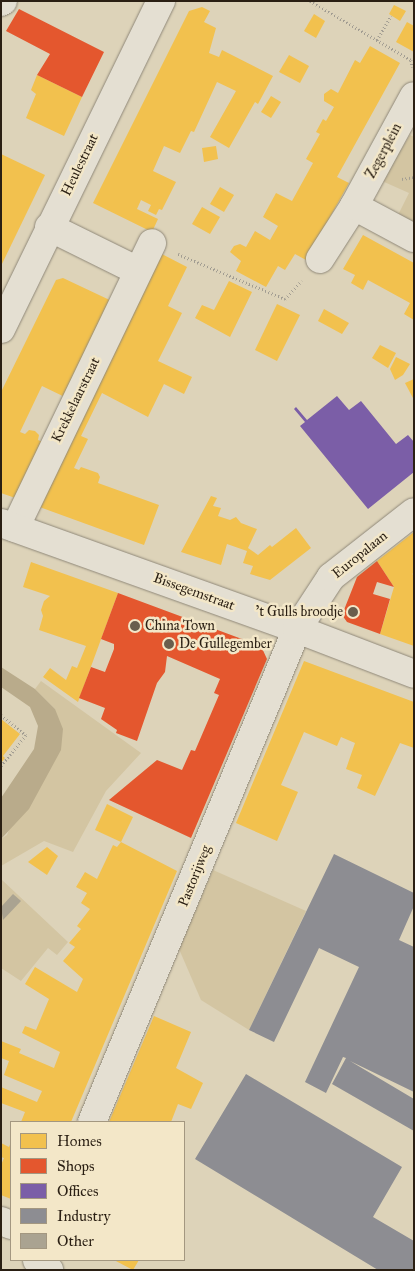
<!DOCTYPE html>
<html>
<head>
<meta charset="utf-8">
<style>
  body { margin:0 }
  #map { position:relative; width:415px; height:1271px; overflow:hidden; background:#ddd3b9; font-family:"IM FELL Great Primer",serif }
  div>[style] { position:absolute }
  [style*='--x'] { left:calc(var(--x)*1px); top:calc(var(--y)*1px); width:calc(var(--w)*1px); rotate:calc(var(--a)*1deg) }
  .green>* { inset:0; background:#d3c5a2 }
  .water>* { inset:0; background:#b9ab8b }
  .homes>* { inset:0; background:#f2c14e }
  .shops>* { inset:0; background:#e4572e }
  .offices>* { inset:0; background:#7b5ea7 }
  .industry>* { inset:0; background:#8d8d92 }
  .building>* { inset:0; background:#aaa391 }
  .path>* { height:3px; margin-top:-1.5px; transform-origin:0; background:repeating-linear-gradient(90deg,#a29d92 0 1px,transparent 0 3.5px) }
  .roads { filter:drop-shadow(0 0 1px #8f8879) drop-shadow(0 0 1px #8f8879) }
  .minor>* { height:28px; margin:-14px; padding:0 14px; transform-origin:14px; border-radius:14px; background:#e4dfd2 }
  .tertiary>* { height:28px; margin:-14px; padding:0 14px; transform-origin:14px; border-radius:14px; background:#e4dfd2 }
  .dots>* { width:14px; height:14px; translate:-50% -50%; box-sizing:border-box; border:2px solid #f3e7c8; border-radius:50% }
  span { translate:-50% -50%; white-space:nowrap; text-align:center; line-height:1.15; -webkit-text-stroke:5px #f3e7c8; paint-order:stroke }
  .street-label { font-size:14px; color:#2a1f13 }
  .poi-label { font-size:14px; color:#2a1f13 }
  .right { translate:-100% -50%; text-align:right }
  .left { translate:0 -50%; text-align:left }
  .frame { position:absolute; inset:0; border:2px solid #2a1f13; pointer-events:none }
  .legend { position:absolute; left:10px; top:1121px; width:175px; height:140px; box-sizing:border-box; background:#f3e7c8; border:1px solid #a39780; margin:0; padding:6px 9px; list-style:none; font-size:15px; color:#2a1f13 }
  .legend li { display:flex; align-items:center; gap:10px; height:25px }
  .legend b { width:25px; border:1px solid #a39780 }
</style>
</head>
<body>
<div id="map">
  <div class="green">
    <div style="clip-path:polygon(410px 135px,414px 137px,414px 223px,398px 215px,409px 193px,382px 181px)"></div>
    <div style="clip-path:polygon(41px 681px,141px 753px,106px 791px,73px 852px,44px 841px,1px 866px,1px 839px,7px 835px,55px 709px,35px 689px)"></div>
    <div style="clip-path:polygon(213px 870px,306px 911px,249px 1030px,201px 1000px,179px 949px)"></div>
    <div style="clip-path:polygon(1px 879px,68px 942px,57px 955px,48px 948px,21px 981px,1px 968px)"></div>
  </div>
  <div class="water">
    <div style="clip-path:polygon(1px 667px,35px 689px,55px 709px,63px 729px,61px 750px,29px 809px,1px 839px,1px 798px,34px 749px,38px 726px,30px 707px,1px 687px)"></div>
  </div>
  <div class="homes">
    <div style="clip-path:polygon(394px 5px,406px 11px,400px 21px,389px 14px)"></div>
    <div style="clip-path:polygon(202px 7px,210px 11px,204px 22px,216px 28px,209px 53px,219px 57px,222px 50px,273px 76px,258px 104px,255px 102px,229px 148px,210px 137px,236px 91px,217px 82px,194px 132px,191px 131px,180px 153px,164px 146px,153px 171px,176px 182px,162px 210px,159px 209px,156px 215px,148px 211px,151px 205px,141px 200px,137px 209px,158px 219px,152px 232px,93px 203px,189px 11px)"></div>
    <div style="clip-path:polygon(314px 14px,325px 21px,316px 38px,304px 31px)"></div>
    <div style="clip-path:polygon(407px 22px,414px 26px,414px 52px,396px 42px)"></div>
    <div style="clip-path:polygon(370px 46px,400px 63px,337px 177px,349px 183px,306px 260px,295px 254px,285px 270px,278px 266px,266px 287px,236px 271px,241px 261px,230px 252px,234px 246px,240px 244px,246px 247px,255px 231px,270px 240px,278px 226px,263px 217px,276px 193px,292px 201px,313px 163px,306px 159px,320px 134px,316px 132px,323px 119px,326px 121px,334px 107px,324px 101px,324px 94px,331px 89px,338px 93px,355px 60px,360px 63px)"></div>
    <div style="clip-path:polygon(289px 55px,309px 66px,300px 83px,279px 72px)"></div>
    <div style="clip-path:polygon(37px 75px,82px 97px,64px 136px,26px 118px,36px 94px,31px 90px)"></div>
    <div style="clip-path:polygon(271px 96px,281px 102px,271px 118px,261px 112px)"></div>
    <div style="clip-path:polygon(216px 146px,218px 159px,204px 162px,202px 148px)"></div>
    <div style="clip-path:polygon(1px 154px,45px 175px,1px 266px)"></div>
    <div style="clip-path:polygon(220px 187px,234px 195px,224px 212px,210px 204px)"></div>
    <div style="clip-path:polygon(202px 207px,220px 217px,210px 234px,192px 224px)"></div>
    <div style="clip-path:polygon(363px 235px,414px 263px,414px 320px,404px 314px,410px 303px,368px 280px,363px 290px,351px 283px,355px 275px,343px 269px)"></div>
    <div style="clip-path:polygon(156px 251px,187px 267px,168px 306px,182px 313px,158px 361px,192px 377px,184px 394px,164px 384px,148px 417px,102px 393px,81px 436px,88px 439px,74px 468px,79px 470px,81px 467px,98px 473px,100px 477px,98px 483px,159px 505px,144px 545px,34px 505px)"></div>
    <div style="clip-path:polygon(63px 278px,116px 303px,71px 400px,42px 386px,40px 390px,20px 432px,25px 434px,29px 430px,35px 431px,39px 435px,38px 440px,48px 444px,21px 500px,1px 493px,1px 392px,56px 280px)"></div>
    <div style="clip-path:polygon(229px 281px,252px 292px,230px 337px,195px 318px,202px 305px,214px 310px)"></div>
    <div style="clip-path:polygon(277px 304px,300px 315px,277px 361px,255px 350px)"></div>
    <div style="clip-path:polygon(324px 309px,349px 323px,342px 334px,318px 321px)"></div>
    <div style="clip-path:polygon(380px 345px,396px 353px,388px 368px,372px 358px)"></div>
    <div style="clip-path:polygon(396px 357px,410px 364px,403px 375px,395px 380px,390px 369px)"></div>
    <div style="clip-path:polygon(414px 379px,414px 400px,405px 383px)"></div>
    <div style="clip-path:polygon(211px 496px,217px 498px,213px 506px,221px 508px,218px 516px,230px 520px,236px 517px,241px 523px,257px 529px,248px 548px,258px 555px,270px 545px,272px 547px,296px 528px,311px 548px,270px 580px,250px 574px,253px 566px,243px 563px,247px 551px,227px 544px,221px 565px,181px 552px)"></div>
    <div style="clip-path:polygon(414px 532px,414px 573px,412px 574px,414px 575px,414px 646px,380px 634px,394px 587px,377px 561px)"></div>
    <div style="clip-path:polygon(31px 562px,118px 593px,78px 702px,43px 677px,50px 668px,66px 680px,72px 666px,77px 668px,86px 646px,39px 630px,43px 616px,41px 610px,44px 601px,50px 596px,23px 587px)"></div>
    <div style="clip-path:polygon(304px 661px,414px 702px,414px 748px,400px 743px,375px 796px,357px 788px,362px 775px,346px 769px,355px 743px,341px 737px,337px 746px,304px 732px,281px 785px,298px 792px,277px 841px,236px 823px)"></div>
    <div style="clip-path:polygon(1px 719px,20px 734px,3px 756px,5px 758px,1px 763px)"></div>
    <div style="clip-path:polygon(107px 804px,133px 817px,121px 842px,95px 830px)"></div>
    <div style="clip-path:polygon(121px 842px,177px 871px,71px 1122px,21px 1122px,25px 1112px,1px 1103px,1px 1087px,37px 1102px,42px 1091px,4px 1075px,9px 1061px,1px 1058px,1px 1041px,21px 1049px,19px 1053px,54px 1068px,60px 1052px,22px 1033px,25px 1026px,36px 1030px,49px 999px,25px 984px,35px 967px,77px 992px,83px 979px,63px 961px,75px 947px,69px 943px,81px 929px,77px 926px,90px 909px,81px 903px,87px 893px,76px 887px,85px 872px,97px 879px,113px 845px,117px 847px)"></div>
    <div style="clip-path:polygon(47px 847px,58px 856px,47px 875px,28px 862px)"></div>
    <div style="clip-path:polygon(154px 1016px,191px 1032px,176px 1068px,203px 1083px,191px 1109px,178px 1104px,171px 1122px,109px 1122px)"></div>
    <div style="clip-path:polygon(11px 1142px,11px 1199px,1px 1195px,1px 1165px,4px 1158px,1px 1157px,1px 1143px,9px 1147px)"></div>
    <div style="clip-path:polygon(114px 1260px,139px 1260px,133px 1270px)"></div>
  </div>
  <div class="shops">
    <div style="clip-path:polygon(19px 9px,104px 52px,82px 97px,37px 75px,50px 54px,6px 31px)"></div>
    <div style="clip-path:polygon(377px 561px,394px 587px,377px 582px,373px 594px,390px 599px,380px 634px,347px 622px,342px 615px,357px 577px)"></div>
    <div style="clip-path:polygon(118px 593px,261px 646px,267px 659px,191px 838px,109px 800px,157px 760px,182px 770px,191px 750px,195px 751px,219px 695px,214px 693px,220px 679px,167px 656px,165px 672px,157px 683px,137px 741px,116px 733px,117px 730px,101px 719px,105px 708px,79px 698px,91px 667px,105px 672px,114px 649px,114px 644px,101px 639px)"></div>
  </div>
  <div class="offices">
    <div style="clip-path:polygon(337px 396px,349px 410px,361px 401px,396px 444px,408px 435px,414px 442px,414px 472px,368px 509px,300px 426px,305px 422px,294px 409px,296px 407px,307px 420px)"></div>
  </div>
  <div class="industry">
    <div style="clip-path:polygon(334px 854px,414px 893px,414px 906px,399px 940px,414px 947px,414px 1092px,350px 1061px,414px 1099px,414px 1131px,332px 1084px,346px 1058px,343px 1057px,326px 1093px,305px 1082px,359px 967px,319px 948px,274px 1042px,249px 1030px)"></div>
    <div style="clip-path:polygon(246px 1074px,402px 1167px,373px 1217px,414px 1241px,414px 1270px,378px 1270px,195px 1159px)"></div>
  </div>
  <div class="building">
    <div style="clip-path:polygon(13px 894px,21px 901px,3px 920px,1px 907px)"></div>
  </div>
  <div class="path">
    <div style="--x:310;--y:1;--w:117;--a:30.3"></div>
    <div style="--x:411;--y:60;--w:7;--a:82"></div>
    <div style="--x:377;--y:40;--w:28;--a:-60"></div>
    <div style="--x:402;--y:179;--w:12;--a:-9"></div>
    <div style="--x:178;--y:254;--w:116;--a:22.8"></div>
    <div style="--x:285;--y:299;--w:25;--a:-48"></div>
    <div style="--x:1;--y:715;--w:32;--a:39"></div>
    <div style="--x:26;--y:735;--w:40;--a:129"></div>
  </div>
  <div class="roads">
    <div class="minor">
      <div style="--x:1;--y:2;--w:2;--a:-27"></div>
      <div style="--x:354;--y:206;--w:68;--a:28.1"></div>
      <div style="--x:49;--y:227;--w:99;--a:26.3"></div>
      <div style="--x:320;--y:259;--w:63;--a:-57.3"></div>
      <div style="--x:354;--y:206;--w:125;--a:-61.4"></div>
      <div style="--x:15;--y:528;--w:316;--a:-64.3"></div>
      <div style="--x:92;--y:1122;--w:534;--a:-67.42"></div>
      <div style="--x:297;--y:629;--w:62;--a:-56.8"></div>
      <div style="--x:331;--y:577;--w:105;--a:-38.1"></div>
      <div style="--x:1;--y:1221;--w:11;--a:22"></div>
      <div style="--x:37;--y:1260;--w:16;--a:40"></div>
    </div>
    <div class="tertiary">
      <div style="--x:1;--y:329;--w:365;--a:-64"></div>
      <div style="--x:1;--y:523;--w:314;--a:19.7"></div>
      <div style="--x:297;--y:629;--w:125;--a:21"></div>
    </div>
  </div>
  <div class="dots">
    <div style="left:353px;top:612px;background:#695e4d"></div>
    <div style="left:135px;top:626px;background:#695e4d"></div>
    <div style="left:169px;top:644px;background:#695e4d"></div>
  </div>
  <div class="street-label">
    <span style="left:384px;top:151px;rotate:-62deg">Zegerplein</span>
    <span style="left:80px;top:165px;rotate:-64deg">Heulestraat</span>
    <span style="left:76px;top:400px;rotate:-64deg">Krekkelaarstraat</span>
    <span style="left:360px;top:555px;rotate:-39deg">Europalaan</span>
    <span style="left:194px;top:592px;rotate:20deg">Bissegemstraat</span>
    <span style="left:195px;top:876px;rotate:-68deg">Pastorijweg</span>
  </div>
  <div class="poi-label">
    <span class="right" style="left:343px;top:612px">'t Gulls broodje</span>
    <span class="left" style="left:145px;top:626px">China Town</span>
    <span class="left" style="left:179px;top:644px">De Gullegember</span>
  </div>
  <div class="frame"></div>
  <ul class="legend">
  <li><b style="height:14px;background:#f2c14e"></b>Homes</li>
  <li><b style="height:14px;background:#e4572e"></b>Shops</li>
  <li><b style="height:14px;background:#7b5ea7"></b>Offices</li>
  <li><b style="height:14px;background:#8d8d92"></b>Industry</li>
  <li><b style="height:14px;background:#aaa391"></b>Other</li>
  </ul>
</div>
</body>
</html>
